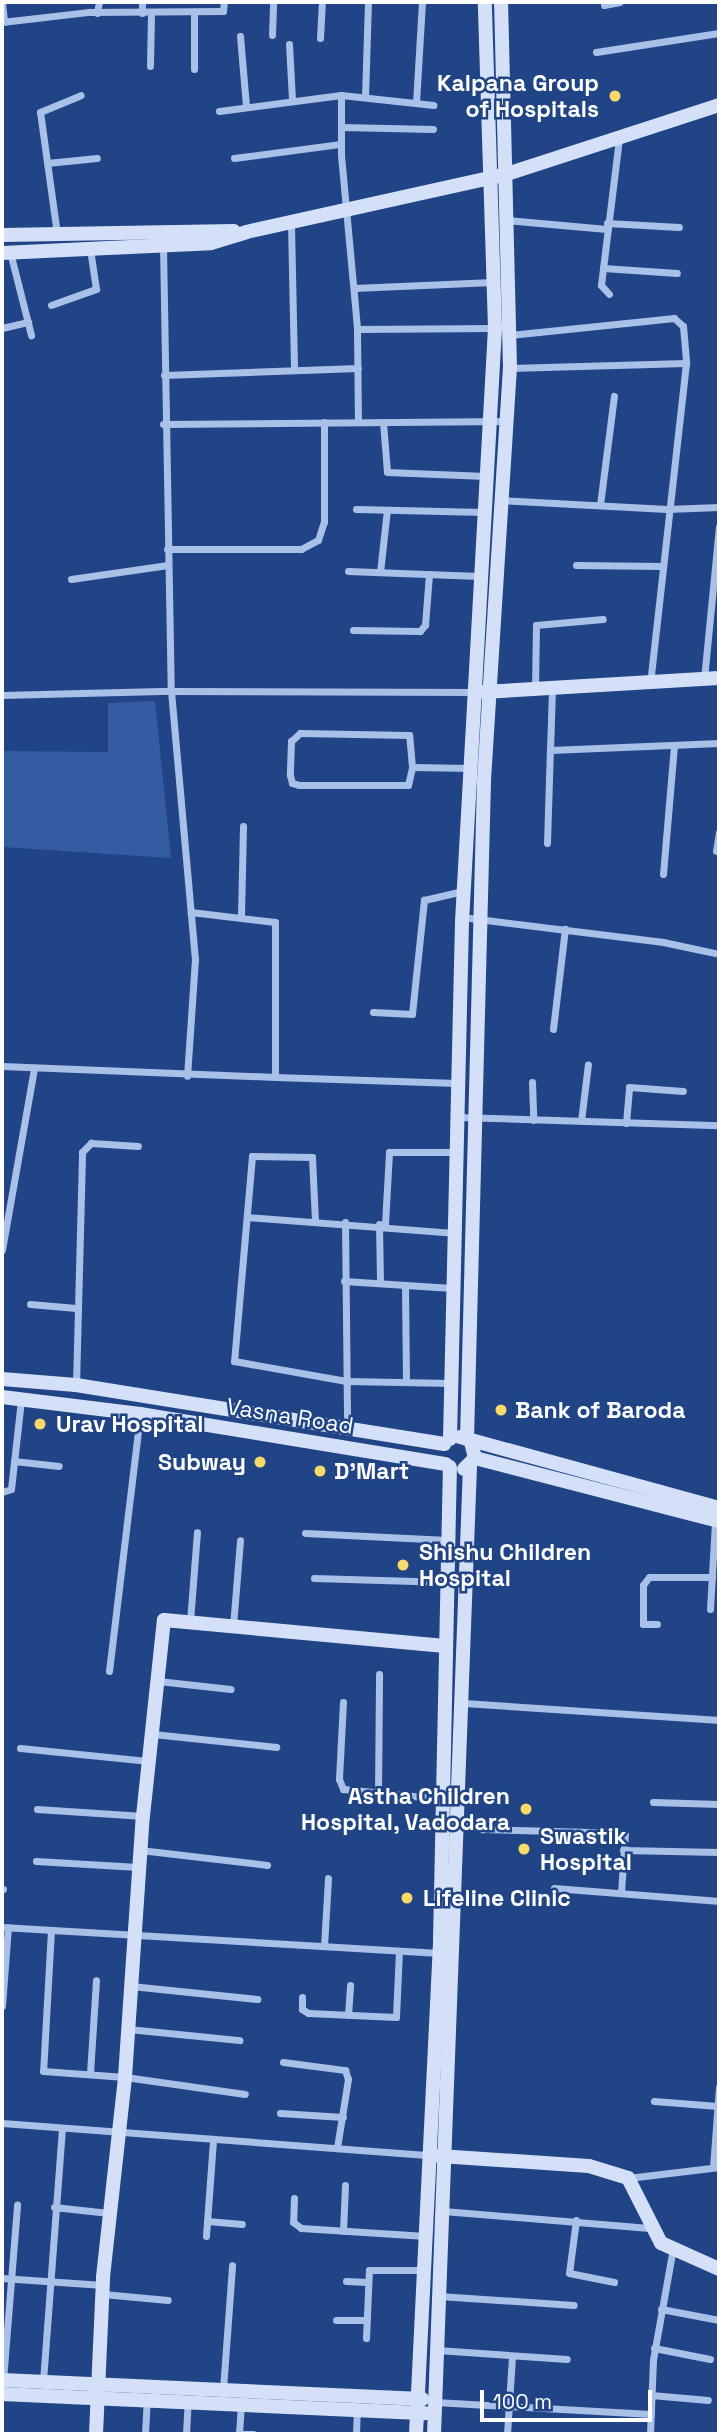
<!DOCTYPE html>
<html>
<head>
<meta charset="utf-8">
<style>
  body { margin:0 }
  #map { position:relative; width:721px; height:2436px; overflow:hidden; background:#204485; font-family:"Space Grotesk",sans-serif }
  div>[style] { position:absolute }
  [style*='--x'] { left:calc(var(--x)*1px); top:calc(var(--y)*1px); width:calc(var(--w)*1px); rotate:calc(var(--a)*1deg) }
  .green>* { inset:0; background:#345ca2 }
  .street>* { height:7px; margin:-3.5px; padding:0 3.5px; transform-origin:3.5px; border-radius:3.5px; background:#a9c0e9 }
  .secondary>* { height:14px; margin:-7px; padding:0 7px; transform-origin:7px; border-radius:7px; background:#d4e0f7 }
  .dots>* { width:19px; height:19px; translate:-50% -50%; box-sizing:border-box; border:4px solid #204485; border-radius:50% }
  span { translate:-50% -50%; white-space:nowrap; text-align:center; line-height:1.15; -webkit-text-stroke:5px #204485; paint-order:stroke }
  .poi-label { font-size:23px; color:#fff; font-weight:700 }
  .right { translate:-100% -50%; text-align:right }
  .left { translate:0 -50%; text-align:left }
  .street-label { font-size:23px; color:#fff }
  .frame { position:absolute; inset:0; border:4px solid #fff; pointer-events:none }
  .scale { position:absolute; left:480px; top:2390px; width:172px; height:32px; box-sizing:border-box; border:4px solid #fff; border-top:0; padding-left:9px; font-size:21px; line-height:24px; white-space:nowrap; color:#fff; -webkit-text-stroke:5px #204485; paint-order:stroke }
</style>
</head>
<body>
<div id="map">
  <div class="green">
    <div style="clip-path:polygon(155px 701px,171px 858px,2px 847px,2px 751px,108px 752px,108px 703px)"></div>
  </div>
  <div class="street">
    <div style="--x:2;--y:2;--w:20;--a:84"></div>
    <div style="--x:604;--y:5;--w:16;--a:-11"></div>
    <div style="--x:194;--y:12;--w:57;--a:90"></div>
    <div style="--x:97;--y:13;--w:11;--a:-80"></div>
    <div style="--x:142;--y:13;--w:11;--a:-90"></div>
    <div style="--x:2;--y:22;--w:88;--a:-6.6"></div>
    <div style="--x:89;--y:12;--w:134;--a:-0.4"></div>
    <div style="--x:223;--y:11;--w:9;--a:-84"></div>
    <div style="--x:272;--y:35;--w:33;--a:-88"></div>
    <div style="--x:240;--y:36;--w:70;--a:85.1"></div>
    <div style="--x:320;--y:38;--w:36;--a:-87"></div>
    <div style="--x:289;--y:44;--w:56;--a:86.9"></div>
    <div style="--x:596;--y:52;--w:124;--a:-8.8"></div>
    <div style="--x:150;--y:66;--w:53;--a:-88.9"></div>
    <div style="--x:341;--y:95;--w:93;--a:6.2"></div>
    <div style="--x:365;--y:97;--w:95;--a:-88.2"></div>
    <div style="--x:416;--y:103;--w:101;--a:-86.6"></div>
    <div style="--x:219;--y:111;--w:123;--a:-7.5"></div>
    <div style="--x:341;--y:95;--w:60;--a:90"></div>
    <div style="--x:341;--y:155;--w:175;--a:84.7"></div>
    <div style="--x:357;--y:329;--w:93;--a:89.4"></div>
    <div style="--x:341;--y:127;--w:92;--a:1.2"></div>
    <div style="--x:234;--y:158;--w:108;--a:-7.5"></div>
    <div style="--x:47;--y:163;--w:50;--a:-5.7"></div>
    <div style="--x:506;--y:220;--w:101;--a:5.1"></div>
    <div style="--x:607;--y:223;--w:72;--a:3.2"></div>
    <div style="--x:291;--y:224;--w:146;--a:88.8"></div>
    <div style="--x:57;--y:234;--w:123;--a:-97.9"></div>
    <div style="--x:40;--y:112;--w:44;--a:-22.5"></div>
    <div style="--x:163;--y:246;--w:445;--a:89"></div>
    <div style="--x:171;--y:691;--w:269;--a:84.9"></div>
    <div style="--x:195;--y:959;--w:117;--a:93.9"></div>
    <div style="--x:10;--y:252;--w:86;--a:75.8"></div>
    <div style="--x:603;--y:268;--w:74;--a:3.9"></div>
    <div style="--x:354;--y:288;--w:139;--a:-2.5"></div>
    <div style="--x:609;--y:294;--w:12;--a:-132"></div>
    <div style="--x:601;--y:285;--w:147;--a:-83"></div>
    <div style="--x:51;--y:305;--w:48;--a:-19.6"></div>
    <div style="--x:96;--y:289;--w:40;--a:-98.5"></div>
    <div style="--x:2;--y:328;--w:27;--a:-13"></div>
    <div style="--x:357;--y:329;--w:138;--a:-0.4"></div>
    <div style="--x:510;--y:335;--w:165;--a:-5.9"></div>
    <div style="--x:674;--y:318;--w:12;--a:42"></div>
    <div style="--x:683;--y:326;--w:37;--a:85"></div>
    <div style="--x:686;--y:363;--w:321;--a:96.4"></div>
    <div style="--x:510;--y:368;--w:176;--a:-1.6"></div>
    <div style="--x:164;--y:375;--w:194;--a:-2.1"></div>
    <div style="--x:383;--y:422;--w:50;--a:85.4"></div>
    <div style="--x:387;--y:472;--w:99;--a:2.3"></div>
    <div style="--x:163;--y:424;--w:345;--a:-0.5"></div>
    <div style="--x:499;--y:500;--w:168;--a:3.1"></div>
    <div style="--x:667;--y:509;--w:52;--a:-2.2"></div>
    <div style="--x:600;--y:505;--w:110;--a:-82.7"></div>
    <div style="--x:356;--y:509;--w:127;--a:1.4"></div>
    <div style="--x:167;--y:549;--w:134;--a:0"></div>
    <div style="--x:301;--y:549;--w:19;--a:-28"></div>
    <div style="--x:318;--y:540;--w:19;--a:-72"></div>
    <div style="--x:324;--y:522;--w:100;--a:-90"></div>
    <div style="--x:576;--y:565;--w:85;--a:0.7"></div>
    <div style="--x:348;--y:571;--w:131;--a:2.2"></div>
    <div style="--x:380;--y:572;--w:62;--a:-83.6"></div>
    <div style="--x:71;--y:579;--w:98;--a:-8.2"></div>
    <div style="--x:353;--y:630;--w:67;--a:0.9"></div>
    <div style="--x:420;--y:631;--w:8;--a:-50"></div>
    <div style="--x:425;--y:625;--w:51;--a:-85.5"></div>
    <div style="--x:704;--y:679;--w:153;--a:-84.4"></div>
    <div style="--x:552;--y:688;--w:62;--a:91.8"></div>
    <div style="--x:550;--y:750;--w:169;--a:-2.4"></div>
    <div style="--x:535;--y:689;--w:64;--a:-89.1"></div>
    <div style="--x:536;--y:625;--w:67;--a:-5.1"></div>
    <div style="--x:2;--y:695;--w:169;--a:-1.4"></div>
    <div style="--x:171;--y:691;--w:305;--a:0.2"></div>
    <div style="--x:412;--y:767;--w:32;--a:-95"></div>
    <div style="--x:409;--y:735;--w:109;--a:-178.9"></div>
    <div style="--x:300;--y:733;--w:12;--a:138"></div>
    <div style="--x:291;--y:741;--w:34;--a:92"></div>
    <div style="--x:290;--y:775;--w:8;--a:76"></div>
    <div style="--x:292;--y:783;--w:7;--a:16"></div>
    <div style="--x:299;--y:785;--w:109;--a:0"></div>
    <div style="--x:408;--y:785;--w:18;--a:-77"></div>
    <div style="--x:412;--y:767;--w:59;--a:1"></div>
    <div style="--x:547;--y:843;--w:93;--a:-88.2"></div>
    <div style="--x:716;--y:851;--w:19;--a:-81"></div>
    <div style="--x:663;--y:874;--w:129;--a:-85.1"></div>
    <div style="--x:241;--y:915;--w:89;--a:-88.7"></div>
    <div style="--x:462;--y:917;--w:203;--a:7.1"></div>
    <div style="--x:663;--y:942;--w:57;--a:12.1"></div>
    <div style="--x:373;--y:1012;--w:39;--a:3"></div>
    <div style="--x:412;--y:1014;--w:115;--a:-84"></div>
    <div style="--x:424;--y:900;--w:40;--a:-13"></div>
    <div style="--x:553;--y:1029;--w:101;--a:-83.2"></div>
    <div style="--x:2;--y:1066;--w:273;--a:2.3"></div>
    <div style="--x:275;--y:1077;--w:155;--a:-90"></div>
    <div style="--x:275;--y:922;--w:85;--a:-173.2"></div>
    <div style="--x:275;--y:1077;--w:182;--a:1.9"></div>
    <div style="--x:532;--y:1082;--w:38;--a:88"></div>
    <div style="--x:458;--y:1117;--w:261;--a:1.8"></div>
    <div style="--x:581;--y:1121;--w:57;--a:-83"></div>
    <div style="--x:626;--y:1123;--w:36;--a:-85"></div>
    <div style="--x:629;--y:1087;--w:54;--a:4.2"></div>
    <div style="--x:247;--y:1217;--w:207;--a:4.4"></div>
    <div style="--x:315;--y:1221;--w:64;--a:-92.7"></div>
    <div style="--x:312;--y:1157;--w:60;--a:-179"></div>
    <div style="--x:252;--y:1156;--w:206;--a:95"></div>
    <div style="--x:234;--y:1361;--w:114;--a:10.1"></div>
    <div style="--x:346;--y:1381;--w:105;--a:1.1"></div>
    <div style="--x:345;--y:1222;--w:206;--a:89.4"></div>
    <div style="--x:379;--y:1224;--w:59;--a:89"></div>
    <div style="--x:385;--y:1224;--w:72;--a:-86.8"></div>
    <div style="--x:389;--y:1152;--w:66;--a:0"></div>
    <div style="--x:2;--y:1250;--w:185;--a:-80"></div>
    <div style="--x:344;--y:1281;--w:108;--a:3.7"></div>
    <div style="--x:405;--y:1285;--w:95;--a:89.4"></div>
    <div style="--x:30;--y:1304;--w:46;--a:5"></div>
    <div style="--x:76;--y:1385;--w:233;--a:-88.5"></div>
    <div style="--x:82;--y:1152;--w:13;--a:-45"></div>
    <div style="--x:91;--y:1143;--w:47;--a:3.7"></div>
    <div style="--x:14;--y:1461;--w:45;--a:6.3"></div>
    <div style="--x:2;--y:1492;--w:9;--a:-18"></div>
    <div style="--x:11;--y:1489;--w:90;--a:-83.6"></div>
    <div style="--x:305;--y:1533;--w:143;--a:2.8"></div>
    <div style="--x:314;--y:1578;--w:134;--a:1.7"></div>
    <div style="--x:710;--y:1609;--w:88;--a:-86.7"></div>
    <div style="--x:190;--y:1621;--w:89;--a:-85.5"></div>
    <div style="--x:657;--y:1624;--w:14;--a:180"></div>
    <div style="--x:643;--y:1624;--w:39;--a:-90"></div>
    <div style="--x:643;--y:1585;--w:10;--a:-53"></div>
    <div style="--x:649;--y:1577;--w:63;--a:0"></div>
    <div style="--x:233;--y:1626;--w:86;--a:-85.3"></div>
    <div style="--x:109;--y:1671;--w:259;--a:-83.1"></div>
    <div style="--x:158;--y:1681;--w:73;--a:6.3"></div>
    <div style="--x:343;--y:1702;--w:77;--a:93"></div>
    <div style="--x:339;--y:1779;--w:11;--a:68"></div>
    <div style="--x:343;--y:1789;--w:100;--a:5.7"></div>
    <div style="--x:464;--y:1703;--w:256;--a:3.8"></div>
    <div style="--x:153;--y:1734;--w:124;--a:6"></div>
    <div style="--x:20;--y:1748;--w:130;--a:5.8"></div>
    <div style="--x:378;--y:1794;--w:120;--a:-89.5"></div>
    <div style="--x:653;--y:1802;--w:66;--a:1.7"></div>
    <div style="--x:37;--y:1809;--w:106;--a:3.8"></div>
    <div style="--x:460;--y:1818;--w:25;--a:27"></div>
    <div style="--x:482;--y:1829;--w:143;--a:1.6"></div>
    <div style="--x:625;--y:1833;--w:60;--a:93.8"></div>
    <div style="--x:140;--y:1850;--w:128;--a:6.7"></div>
    <div style="--x:623;--y:1850;--w:96;--a:1.2"></div>
    <div style="--x:36;--y:1861;--w:102;--a:3.4"></div>
    <div style="--x:554;--y:1888;--w:166;--a:4.5"></div>
    <div style="--x:2;--y:1889;--w:1;--a:0"></div>
    <div style="--x:2;--y:1927;--w:438;--a:3.4"></div>
    <div style="--x:51;--y:1930;--w:141;--a:93.2"></div>
    <div style="--x:43;--y:2071;--w:82;--a:4.2"></div>
    <div style="--x:125;--y:2077;--w:121;--a:8.1"></div>
    <div style="--x:324;--y:1946;--w:68;--a:-86.6"></div>
    <div style="--x:131;--y:1986;--w:127;--a:5.9"></div>
    <div style="--x:302;--y:1997;--w:12;--a:90"></div>
    <div style="--x:302;--y:2009;--w:7;--a:34"></div>
    <div style="--x:308;--y:2013;--w:88;--a:2.6"></div>
    <div style="--x:396;--y:2017;--w:66;--a:-87.4"></div>
    <div style="--x:2;--y:2006;--w:79;--a:-85.7"></div>
    <div style="--x:348;--y:2015;--w:30;--a:-86"></div>
    <div style="--x:128;--y:2029;--w:112;--a:5.7"></div>
    <div style="--x:283;--y:2062;--w:63;--a:7.4"></div>
    <div style="--x:345;--y:2070;--w:9;--a:72"></div>
    <div style="--x:348;--y:2079;--w:70;--a:99.1"></div>
    <div style="--x:90;--y:2073;--w:93;--a:-86.3"></div>
    <div style="--x:654;--y:2101;--w:64;--a:4.5"></div>
    <div style="--x:280;--y:2113;--w:63;--a:3.6"></div>
    <div style="--x:2;--y:2123;--w:429;--a:4.3"></div>
    <div style="--x:713;--y:2167;--w:80;--a:-85.7"></div>
    <div style="--x:628;--y:2178;--w:92;--a:-6.9"></div>
    <div style="--x:294;--y:2198;--w:24;--a:92"></div>
    <div style="--x:293;--y:2222;--w:10;--a:37"></div>
    <div style="--x:301;--y:2228;--w:125;--a:3.7"></div>
    <div style="--x:54;--y:2207;--w:55;--a:6.2"></div>
    <div style="--x:443;--y:2211;--w:210;--a:4.7"></div>
    <div style="--x:576;--y:2220;--w:53;--a:97.5"></div>
    <div style="--x:569;--y:2273;--w:46;--a:11.3"></div>
    <div style="--x:207;--y:2221;--w:35;--a:5"></div>
    <div style="--x:343;--y:2231;--w:46;--a:-87.5"></div>
    <div style="--x:206;--y:2236;--w:95;--a:-85.8"></div>
    <div style="--x:2;--y:2278;--w:101;--a:4"></div>
    <div style="--x:346;--y:2281;--w:21;--a:3"></div>
    <div style="--x:103;--y:2294;--w:65;--a:5.3"></div>
    <div style="--x:439;--y:2296;--w:135;--a:3.8"></div>
    <div style="--x:661;--y:2309;--w:59;--a:10.7"></div>
    <div style="--x:336;--y:2320;--w:30;--a:0"></div>
    <div style="--x:366;--y:2338;--w:68;--a:-87.5"></div>
    <div style="--x:369;--y:2270;--w:55;--a:0"></div>
    <div style="--x:654;--y:2348;--w:57;--a:11.1"></div>
    <div style="--x:437;--y:2350;--w:130;--a:4"></div>
    <div style="--x:3;--y:2380;--w:176;--a:-85.4"></div>
    <div style="--x:43;--y:2381;--w:253;--a:-85.7"></div>
    <div style="--x:223;--y:2389;--w:124;--a:-85.8"></div>
    <div style="--x:651;--y:2395;--w:57;--a:5"></div>
    <div style="--x:435;--y:2402;--w:216;--a:3.2"></div>
    <div style="--x:239;--y:2433;--w:31;--a:-86"></div>
    <div style="--x:145;--y:2434;--w:34;--a:-87"></div>
    <div style="--x:186;--y:2434;--w:34;--a:-87"></div>
    <div style="--x:238;--y:2434;--w:15;--a:0"></div>
    <div style="--x:356;--y:2434;--w:24;--a:-88"></div>
    <div style="--x:507;--y:2434;--w:77;--a:-86.3"></div>
    <div style="--x:650;--y:2434;--w:74;--a:-87.7"></div>
    <div style="--x:653;--y:2360;--w:114;--a:-79.9"></div>
  </div>
  <div class="secondary">
    <div style="--x:2;--y:235;--w:232;--a:-1"></div>
    <div style="--x:2;--y:253;--w:209;--a:-2.7"></div>
    <div style="--x:211;--y:243;--w:37;--a:-17"></div>
    <div style="--x:246;--y:232;--w:264;--a:-12.5"></div>
    <div style="--x:504;--y:175;--w:226;--a:-18"></div>
    <div style="--x:483;--y:692;--w:236;--a:-3.4"></div>
    <div style="--x:2;--y:1379;--w:74;--a:4.6"></div>
    <div style="--x:76;--y:1385;--w:373;--a:9.1"></div>
    <div style="--x:2;--y:1397;--w:139;--a:7"></div>
    <div style="--x:140;--y:1414;--w:310;--a:9.3"></div>
    <div style="--x:460;--y:1437;--w:269;--a:15.3"></div>
    <div style="--x:450;--y:1439;--w:517;--a:-88.67"></div>
    <div style="--x:462;--y:922;--w:595;--a:-86.82"></div>
    <div style="--x:495;--y:328;--w:326;--a:-91.8"></div>
    <div style="--x:467;--y:1439;--w:659;--a:-88.52"></div>
    <div style="--x:484;--y:780;--w:413;--a:-86.4"></div>
    <div style="--x:510;--y:368;--w:366;--a:-91.4"></div>
    <div style="--x:475;--y:1458;--w:252;--a:14.5"></div>
    <div style="--x:464;--y:1469;--w:16;--a:-45"></div>
    <div style="--x:475;--y:1458;--w:16;--a:-104"></div>
    <div style="--x:439;--y:2156;--w:150;--a:3.8"></div>
    <div style="--x:589;--y:2166;--w:41;--a:17.1"></div>
    <div style="--x:628;--y:2178;--w:73;--a:63.1"></div>
    <div style="--x:661;--y:2243;--w:64;--a:24.1"></div>
    <div style="--x:2;--y:2380;--w:421;--a:2.6"></div>
    <div style="--x:2;--y:2394;--w:424;--a:2.6"></div>
    <div style="--x:96;--y:2434;--w:157;--a:-87.4"></div>
    <div style="--x:103;--y:2277;--w:201;--a:-83.7"></div>
    <div style="--x:125;--y:2077;--w:262;--a:-86.1"></div>
    <div style="--x:143;--y:1816;--w:197;--a:-83.9"></div>
    <div style="--x:164;--y:1620;--w:282;--a:5.3"></div>
    <div style="--x:416;--y:2434;--w:494;--a:-87.2"></div>
    <div style="--x:440;--y:1941;--w:474;--a:-88.8"></div>
    <div style="--x:434;--y:2434;--w:970;--a:-87.87"></div>
  </div>
  <div class="dots">
    <div style="left:615px;top:96px;background:#f7da69"></div>
    <div style="left:501px;top:1410px;background:#f7da69"></div>
    <div style="left:40px;top:1424px;background:#f7da69"></div>
    <div style="left:260px;top:1462px;background:#f7da69"></div>
    <div style="left:320px;top:1471px;background:#f7da69"></div>
    <div style="left:403px;top:1565px;background:#f7da69"></div>
    <div style="left:526px;top:1809px;background:#f7da69"></div>
    <div style="left:524px;top:1849px;background:#f7da69"></div>
    <div style="left:407px;top:1898px;background:#f7da69"></div>
  </div>
  <div class="poi-label">
    <span class="right" style="left:599px;top:96px">Kalpana Group<br>of Hospitals</span>
    <span class="left" style="left:515px;top:1410px">Bank of Baroda</span>
    <span class="left" style="left:56px;top:1424px">Urav Hospital</span>
    <span class="right" style="left:246px;top:1462px">Subway</span>
    <span class="left" style="left:334px;top:1471px">D'Mart</span>
    <span class="left" style="left:419px;top:1565px">Shishu Children<br>Hospital</span>
    <span class="right" style="left:510px;top:1809px">Astha Children<br>Hospital, Vadodara</span>
    <span class="left" style="left:540px;top:1849px">Swastik<br>Hospital</span>
    <span class="left" style="left:423px;top:1898px">Lifeline Clinic</span>
  </div>
  <div class="street-label">
    <span style="left:290px;top:1416px;rotate:9deg">Vasna Road</span>
  </div>
  <div class="frame"></div>
  <div class="scale">100 m</div>
</div>
</body>
</html>
